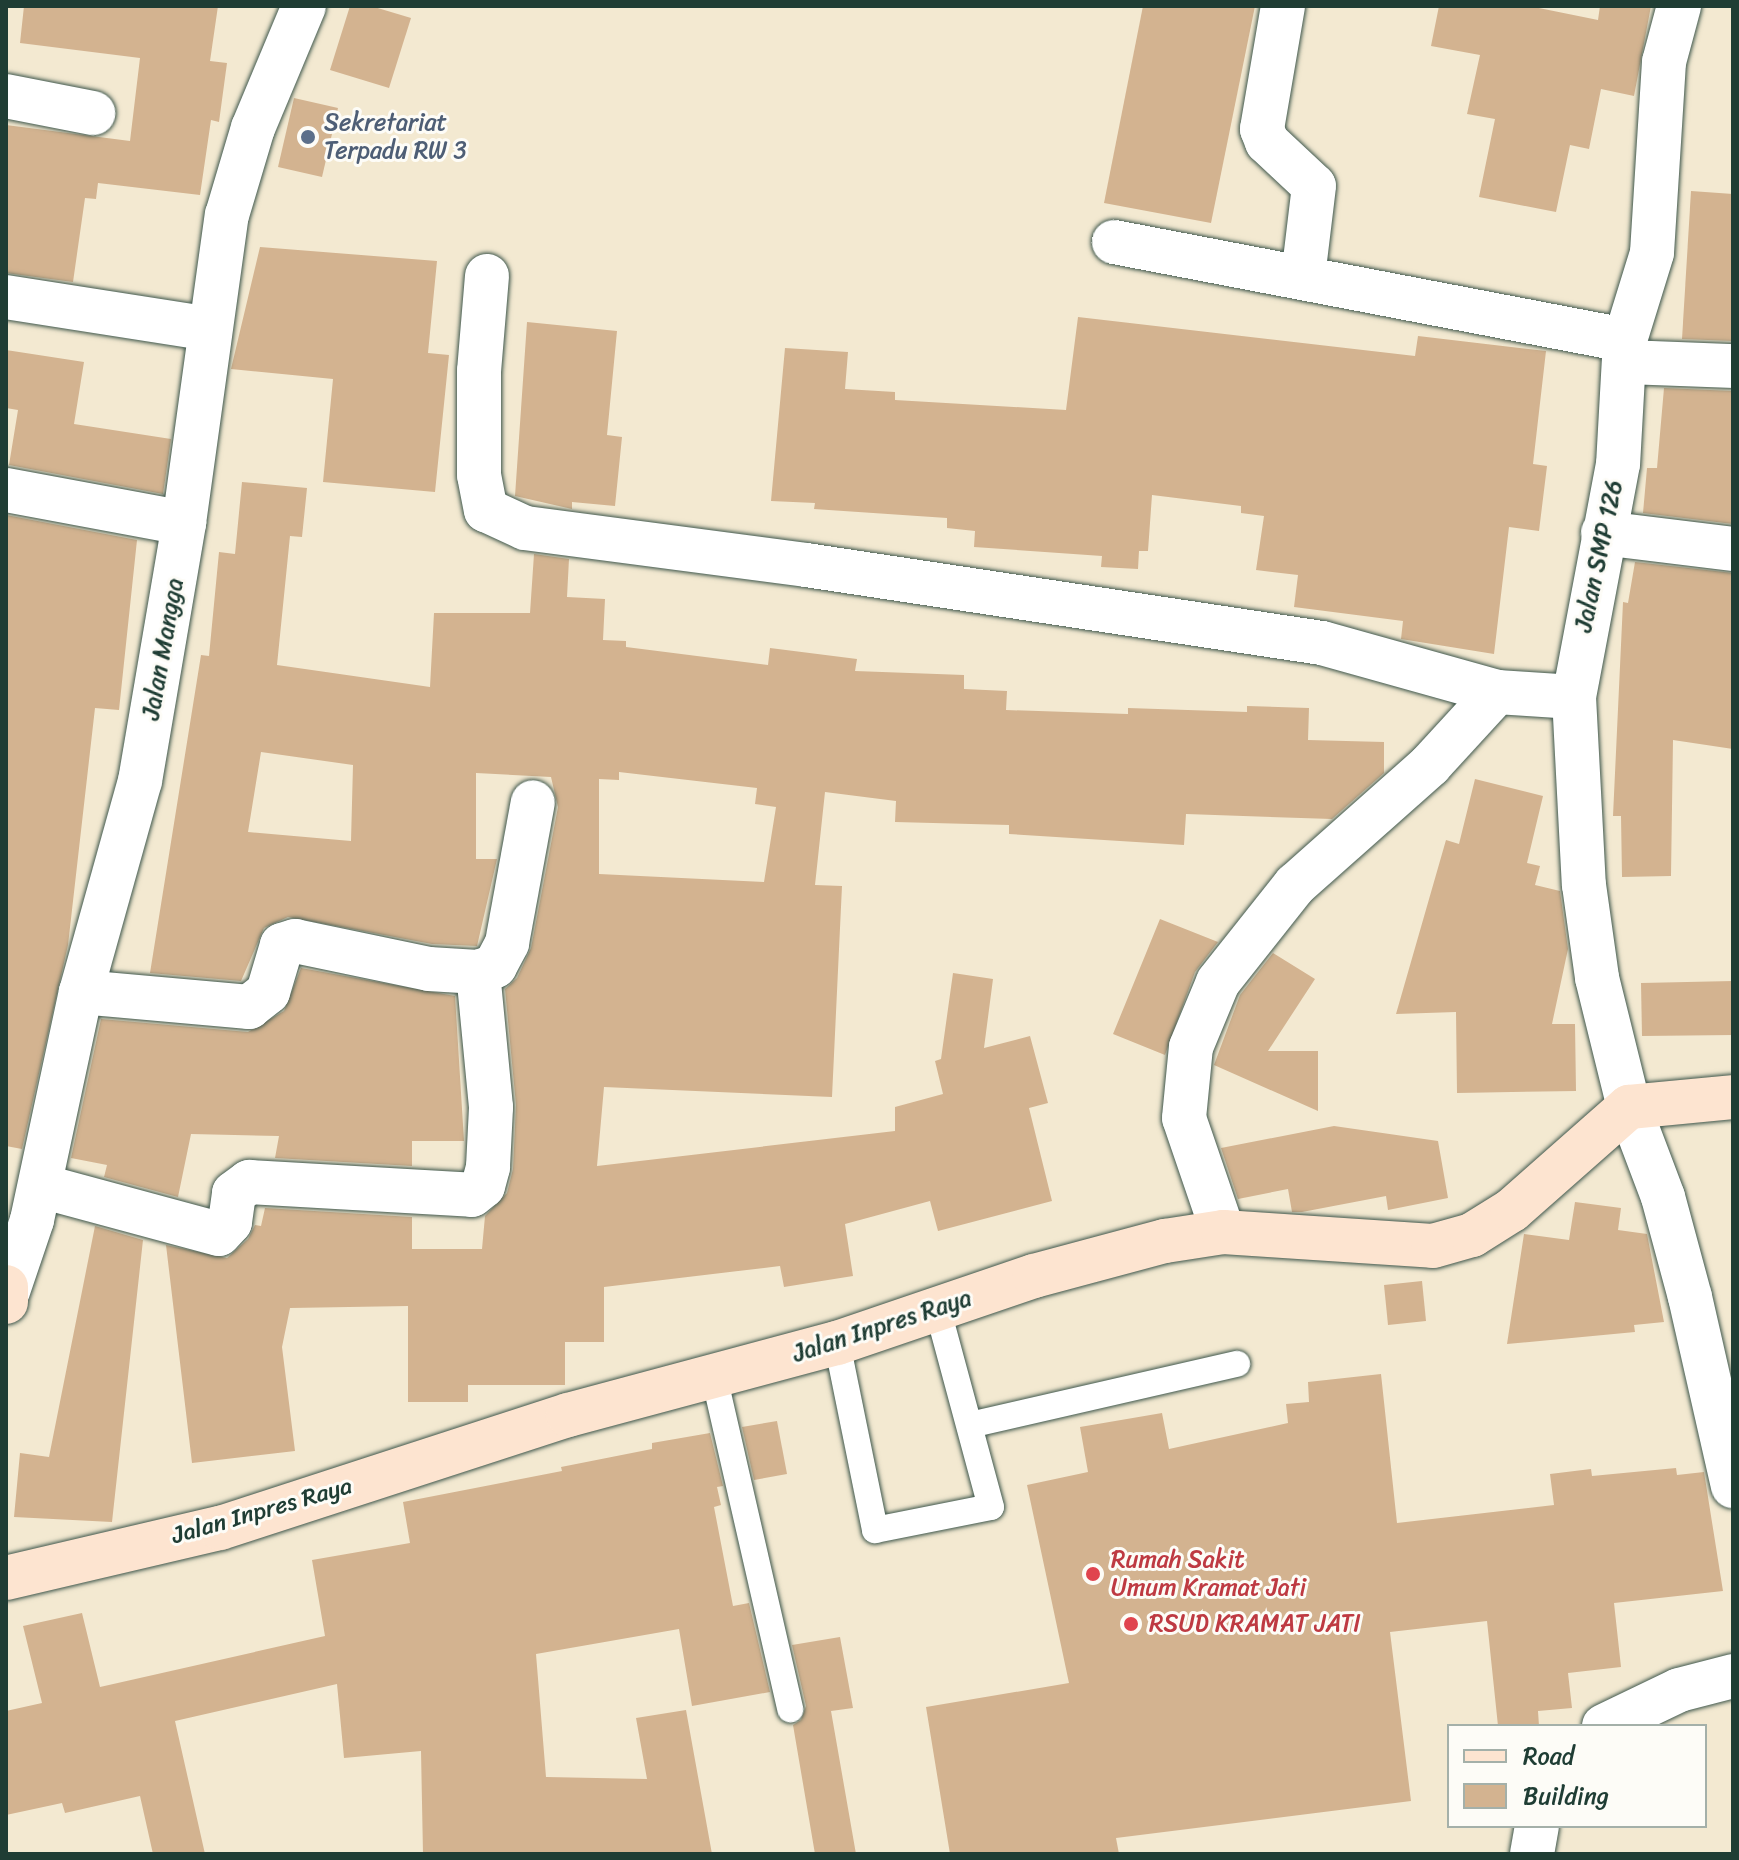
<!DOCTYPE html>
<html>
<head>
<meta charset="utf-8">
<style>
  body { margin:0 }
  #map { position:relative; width:1739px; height:1860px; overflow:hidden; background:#f3e9d1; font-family:Sriracha,sans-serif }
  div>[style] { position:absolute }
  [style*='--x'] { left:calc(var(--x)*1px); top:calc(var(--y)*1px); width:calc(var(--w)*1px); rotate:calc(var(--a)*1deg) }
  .building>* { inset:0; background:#d3b390 }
  .roads { filter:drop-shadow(0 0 2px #3f574c) drop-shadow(0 0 2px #3f574c) }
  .lane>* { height:26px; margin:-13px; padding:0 13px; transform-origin:13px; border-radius:13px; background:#fff }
  .street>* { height:44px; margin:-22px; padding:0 22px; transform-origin:22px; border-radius:22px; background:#fff }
  .secondary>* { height:44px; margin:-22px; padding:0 22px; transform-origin:22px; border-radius:22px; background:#fde4d0 }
  .dots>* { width:22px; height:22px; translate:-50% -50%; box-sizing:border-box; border:4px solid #fdfcf7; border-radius:50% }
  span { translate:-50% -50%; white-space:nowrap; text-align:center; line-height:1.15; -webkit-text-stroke:6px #fdfcf7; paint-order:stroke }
  .service-label { font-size:24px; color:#4e5e75 }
  .left { translate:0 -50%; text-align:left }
  .street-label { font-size:24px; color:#1f3d34 }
  .health-label { font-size:24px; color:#be3a42 }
  .frame { position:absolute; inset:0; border:8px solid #1f3d34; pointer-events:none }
  .legend { position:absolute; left:1447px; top:1724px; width:260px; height:104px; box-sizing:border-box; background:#fdfcf7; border:2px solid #a4b0a9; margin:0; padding:10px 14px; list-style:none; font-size:24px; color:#1f3d34 }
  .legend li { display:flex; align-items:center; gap:16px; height:40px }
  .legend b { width:40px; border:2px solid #a4b0a9 }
</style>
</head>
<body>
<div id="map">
  <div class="building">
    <div style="clip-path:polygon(24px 6px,218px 6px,210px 61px,227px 63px,219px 122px,211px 120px,200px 195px,98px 183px,96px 199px,85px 198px,73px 282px,6px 273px,6px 125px,130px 141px,140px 58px,20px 43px)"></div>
    <div style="clip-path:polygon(350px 6px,371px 6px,411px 18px,389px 88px,330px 70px)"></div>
    <div style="clip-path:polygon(1143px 6px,1255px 6px,1211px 223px,1104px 203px)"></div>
    <div style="clip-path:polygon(1439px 6px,1529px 6px,1598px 20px,1600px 6px,1651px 6px,1634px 96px,1601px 89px,1589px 149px,1570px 145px,1556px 212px,1479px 197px,1495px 119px,1467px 114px,1480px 55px,1431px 46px)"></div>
    <div style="clip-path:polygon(294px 98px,338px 108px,322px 177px,278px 167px)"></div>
    <div style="clip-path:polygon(1691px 191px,1733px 194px,1733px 341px,1682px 339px)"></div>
    <div style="clip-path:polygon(260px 247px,437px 261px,428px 353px,449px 355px,435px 492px,323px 482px,333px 379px,231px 369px)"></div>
    <div style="clip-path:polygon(1078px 317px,1415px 356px,1418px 336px,1546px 351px,1533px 464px,1547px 466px,1539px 531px,1509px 527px,1494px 654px,1401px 639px,1403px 621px,1294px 607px,1298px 575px,1256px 570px,1264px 516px,1241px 513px,1241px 506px,1152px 495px,1148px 551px,1139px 551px,1138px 569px,1101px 567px,1102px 556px,974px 547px,975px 531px,947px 528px,947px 518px,814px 509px,815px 503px,771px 501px,785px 348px,848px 352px,845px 389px,895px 392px,895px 400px,1066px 410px)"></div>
    <div style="clip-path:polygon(527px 322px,617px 331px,607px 435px,622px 437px,615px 506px,572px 502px,572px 509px,515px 496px)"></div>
    <div style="clip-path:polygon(6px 350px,84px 362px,74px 424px,171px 439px,163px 494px,9px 465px,18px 410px,6px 408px)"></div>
    <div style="clip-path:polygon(1664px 388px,1733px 391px,1733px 524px,1643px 513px,1647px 468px,1657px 468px)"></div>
    <div style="clip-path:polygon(evenodd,242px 482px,307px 488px,302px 537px,290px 536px,277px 665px,430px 687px,434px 613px,530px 613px,534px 554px,569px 559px,567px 597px,605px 599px,603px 640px,626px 641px,626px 647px,768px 665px,770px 648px,857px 659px,855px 671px,964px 675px,964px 689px,1007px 691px,1006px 710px,1128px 714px,1128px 708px,1247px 712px,1247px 706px,1309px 708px,1308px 740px,1384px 742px,1384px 773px,1332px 819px,1186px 814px,1184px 845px,1009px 834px,1009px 825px,895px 822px,896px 801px,825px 792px,815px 885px,842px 886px,832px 1097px,604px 1087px,597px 1166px,895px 1131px,895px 1107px,943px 1094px,935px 1061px,941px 1059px,953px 973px,993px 979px,984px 1048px,1030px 1036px,1048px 1103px,1029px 1108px,1052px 1201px,938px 1231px,930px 1201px,845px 1224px,853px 1276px,784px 1287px,780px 1266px,604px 1287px,604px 1342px,565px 1342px,565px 1385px,468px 1385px,468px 1402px,408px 1402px,408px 1306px,290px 1308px,282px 1347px,295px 1451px,192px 1463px,166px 1245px,227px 1258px,248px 1239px,255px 1225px,261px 1226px,265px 1208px,412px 1217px,412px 1249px,482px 1249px,485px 1216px,507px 1193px,513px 1169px,516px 1105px,505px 989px,517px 978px,531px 948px,558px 807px,551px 777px,476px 773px,476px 859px,497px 859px,477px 946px,432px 944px,288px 917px,264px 928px,241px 981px,150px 973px,201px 655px,209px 656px,219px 552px,235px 554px,242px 482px,261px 752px,353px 765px,351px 841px,248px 832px,261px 752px,242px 482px,619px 772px,757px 788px,755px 804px,776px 807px,764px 882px,599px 874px,599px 779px,619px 780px,619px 772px)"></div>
    <div style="clip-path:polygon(6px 515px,137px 540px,119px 710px,95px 708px,68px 945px,22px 1149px,6px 1146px)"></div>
    <div style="clip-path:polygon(1635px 562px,1733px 573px,1733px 749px,1673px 740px,1671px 876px,1622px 877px,1621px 816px,1613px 816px,1623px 602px,1628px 603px)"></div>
    <div style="clip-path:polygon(1475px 779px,1543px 796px,1527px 863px,1540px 866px,1535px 885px,1560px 891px,1568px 949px,1552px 1024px,1575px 1024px,1576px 1091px,1457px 1093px,1456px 1012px,1396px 1014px,1446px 840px,1459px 844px)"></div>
    <div style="clip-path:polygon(1160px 919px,1218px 942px,1195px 972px,1165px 1055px,1113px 1034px)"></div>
    <div style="clip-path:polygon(1273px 953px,1315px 979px,1268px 1051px,1318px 1051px,1318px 1111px,1214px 1065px,1240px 995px)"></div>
    <div style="clip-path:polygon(301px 968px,455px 996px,464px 1141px,412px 1141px,412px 1166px,275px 1158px,279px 1136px,191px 1134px,178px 1197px,104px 1177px,107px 1165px,71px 1158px,101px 1019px,248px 1032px,284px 1011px)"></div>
    <div style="clip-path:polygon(1733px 981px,1733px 1035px,1642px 1036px,1641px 983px)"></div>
    <div style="clip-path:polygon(1334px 1126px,1438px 1141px,1448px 1198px,1388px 1210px,1386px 1196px,1302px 1212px,1292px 1212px,1288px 1189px,1238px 1199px,1221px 1148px)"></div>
    <div style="clip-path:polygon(1575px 1202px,1621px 1208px,1618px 1230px,1647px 1234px,1664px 1322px,1634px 1325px,1635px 1332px,1507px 1344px,1524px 1234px,1569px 1240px)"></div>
    <div style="clip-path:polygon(95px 1226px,143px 1240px,112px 1522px,14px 1517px,20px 1453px,49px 1457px)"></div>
    <div style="clip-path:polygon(1422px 1281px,1426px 1321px,1388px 1325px,1384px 1285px)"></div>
    <div style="clip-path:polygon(1381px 1374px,1397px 1523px,1554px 1505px,1550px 1474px,1591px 1469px,1592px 1476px,1676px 1468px,1677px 1475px,1704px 1472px,1723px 1591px,1614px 1603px,1621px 1667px,1568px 1673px,1572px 1708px,1538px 1711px,1539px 1726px,1498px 1726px,1487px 1621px,1390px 1632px,1411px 1801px,1116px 1838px,1119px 1854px,950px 1854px,926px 1707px,1069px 1683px,1027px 1485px,1088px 1472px,1080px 1427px,1162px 1413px,1169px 1449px,1288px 1423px,1286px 1404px,1309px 1402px,1308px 1382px)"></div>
    <div style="clip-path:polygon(777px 1421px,787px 1474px,754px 1480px,742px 1427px)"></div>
    <div style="clip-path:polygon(710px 1433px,723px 1486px,717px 1487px,721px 1505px,714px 1507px,733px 1606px,749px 1603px,770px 1692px,692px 1706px,679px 1629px,536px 1654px,546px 1777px,647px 1779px,636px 1718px,686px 1710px,712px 1854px,423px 1854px,421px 1751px,344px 1758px,337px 1684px,175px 1721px,205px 1854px,153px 1854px,140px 1796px,65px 1813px,62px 1803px,6px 1815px,6px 1711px,42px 1703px,23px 1626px,82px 1613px,100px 1687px,325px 1636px,312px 1560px,410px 1543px,403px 1502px,562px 1471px,561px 1467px,652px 1449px,652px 1443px)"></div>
    <div style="clip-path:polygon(840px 1637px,853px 1708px,831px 1711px,856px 1854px,815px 1854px,793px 1725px,801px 1720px,806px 1706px,792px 1645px)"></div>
  </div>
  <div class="roads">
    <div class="lane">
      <div style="--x:837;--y:1343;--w:191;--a:78.5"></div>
      <div style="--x:875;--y:1530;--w:118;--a:-11.2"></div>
      <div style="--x:991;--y:1507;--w:204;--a:-105.1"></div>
      <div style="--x:714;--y:1376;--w:342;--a:77.1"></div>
      <div style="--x:970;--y:1425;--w:274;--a:-12.9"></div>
    </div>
    <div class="street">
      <div style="--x:1283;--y:6;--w:125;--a:99.7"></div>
      <div style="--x:1262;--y:129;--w:14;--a:69"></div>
      <div style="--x:1267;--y:142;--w:64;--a:43.1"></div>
      <div style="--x:1314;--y:186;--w:92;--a:96.9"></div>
      <div style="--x:1679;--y:6;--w:58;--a:105"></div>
      <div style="--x:1664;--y:62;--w:191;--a:93.6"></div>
      <div style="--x:1652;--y:253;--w:91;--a:107.2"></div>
      <div style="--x:1625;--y:340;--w:124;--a:93.2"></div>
      <div style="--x:1618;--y:464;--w:237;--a:100.7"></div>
      <div style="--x:1574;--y:697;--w:188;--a:87"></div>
      <div style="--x:1584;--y:885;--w:94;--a:82"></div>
      <div style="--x:1597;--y:978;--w:133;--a:76.1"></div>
      <div style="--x:1629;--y:1107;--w:96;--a:69.3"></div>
      <div style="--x:1663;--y:1197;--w:104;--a:74.9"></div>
      <div style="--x:1690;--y:1297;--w:194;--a:77.2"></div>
      <div style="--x:6;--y:96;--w:89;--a:11.1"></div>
      <div style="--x:1114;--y:242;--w:520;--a:10.86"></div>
      <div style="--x:487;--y:276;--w:95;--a:94.8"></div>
      <div style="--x:479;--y:371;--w:104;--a:90"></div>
      <div style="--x:479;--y:475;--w:36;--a:79"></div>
      <div style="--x:486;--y:510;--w:43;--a:24.8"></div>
      <div style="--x:525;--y:528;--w:283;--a:7.5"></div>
      <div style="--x:806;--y:565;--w:522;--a:8.6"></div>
      <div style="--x:1322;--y:643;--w:182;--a:15.6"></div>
      <div style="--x:1497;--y:692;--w:77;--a:3.7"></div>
      <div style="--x:6;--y:297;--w:206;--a:8.9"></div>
      <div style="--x:1628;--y:362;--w:105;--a:2.2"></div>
      <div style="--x:6;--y:490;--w:181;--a:10.5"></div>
      <div style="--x:1603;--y:533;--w:131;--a:7"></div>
      <div style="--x:81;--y:992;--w:169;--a:5.1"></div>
      <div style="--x:249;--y:1007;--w:24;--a:-38"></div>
      <div style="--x:268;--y:992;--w:49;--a:-73.4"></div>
      <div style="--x:282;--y:945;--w:14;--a:-17"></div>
      <div style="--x:295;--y:941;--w:137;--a:11.8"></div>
      <div style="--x:429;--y:969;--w:49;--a:3.5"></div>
      <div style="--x:478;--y:972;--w:18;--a:-19"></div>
      <div style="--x:495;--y:966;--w:26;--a:-62"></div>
      <div style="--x:507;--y:943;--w:143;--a:-79.6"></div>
      <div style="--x:41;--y:1186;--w:184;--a:15.1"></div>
      <div style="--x:219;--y:1234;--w:16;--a:-47"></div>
      <div style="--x:230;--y:1222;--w:29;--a:-82"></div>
      <div style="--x:234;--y:1193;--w:19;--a:-36"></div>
      <div style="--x:249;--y:1182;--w:223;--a:3.3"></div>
      <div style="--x:472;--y:1195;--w:14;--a:-39"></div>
      <div style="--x:483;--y:1186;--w:20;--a:-75"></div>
      <div style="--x:488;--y:1167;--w:60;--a:-87.1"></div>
      <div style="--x:491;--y:1107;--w:136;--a:-95.5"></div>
      <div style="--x:1223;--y:1232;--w:120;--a:-108.9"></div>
      <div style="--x:1184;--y:1118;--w:71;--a:-84.4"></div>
      <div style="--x:1191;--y:1047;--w:70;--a:-67.4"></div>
      <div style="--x:1218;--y:982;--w:124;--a:-51.6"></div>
      <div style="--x:1295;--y:885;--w:181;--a:-41.6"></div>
      <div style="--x:1430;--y:765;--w:99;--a:-47.5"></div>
      <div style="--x:8;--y:1291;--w:75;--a:-71.3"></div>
      <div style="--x:32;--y:1220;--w:233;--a:-77.9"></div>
      <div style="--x:81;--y:992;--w:219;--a:-74.4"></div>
      <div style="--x:140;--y:781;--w:262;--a:-80.3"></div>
      <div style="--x:184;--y:523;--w:311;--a:-82.1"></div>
      <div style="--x:227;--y:215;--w:91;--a:-73.4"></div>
      <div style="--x:253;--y:128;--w:132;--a:-67.3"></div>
      <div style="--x:1604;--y:1726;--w:83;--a:-25.6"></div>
      <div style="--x:1679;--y:1690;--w:56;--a:-14.5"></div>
      <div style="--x:1532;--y:1854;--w:28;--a:-80"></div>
    </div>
    <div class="secondary">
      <div style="--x:6;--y:1287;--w:15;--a:90"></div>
      <div style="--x:6;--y:1578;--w:220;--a:-13.2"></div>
      <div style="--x:220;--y:1528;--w:366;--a:-18"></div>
      <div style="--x:568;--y:1415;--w:278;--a:-15"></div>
      <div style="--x:837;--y:1343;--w:208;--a:-18.8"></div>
      <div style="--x:1034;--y:1276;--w:136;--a:-15"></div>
      <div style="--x:1165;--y:1241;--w:59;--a:-8.8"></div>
      <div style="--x:1223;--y:1232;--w:210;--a:3.8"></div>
      <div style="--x:1433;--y:1246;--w:41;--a:-15.8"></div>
      <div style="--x:1472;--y:1235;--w:47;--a:-32"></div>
      <div style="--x:1512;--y:1210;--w:156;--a:-41.4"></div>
      <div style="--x:1629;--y:1107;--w:104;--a:-5.5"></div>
    </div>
  </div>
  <div class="dots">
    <div style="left:308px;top:137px;background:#5c6f8a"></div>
    <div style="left:1093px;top:1574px;background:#e0444e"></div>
    <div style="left:1131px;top:1624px;background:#e0444e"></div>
  </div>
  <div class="service-label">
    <span class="left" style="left:324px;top:137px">Sekretariat<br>Terpadu RW 3</span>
  </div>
  <div class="street-label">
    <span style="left:1599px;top:556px;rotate:-78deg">Jalan SMP 126</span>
    <span style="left:163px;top:649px;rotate:-80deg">Jalan Mangga</span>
    <span style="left:882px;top:1326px;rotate:-18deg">Jalan Inpres Raya</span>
    <span style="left:262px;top:1511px;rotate:-16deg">Jalan Inpres Raya</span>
  </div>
  <div class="health-label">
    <span class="left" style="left:1111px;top:1574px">Rumah Sakit<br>Umum Kramat Jati</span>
    <span class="left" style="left:1149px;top:1624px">RSUD KRAMAT JATI</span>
  </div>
  <div class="frame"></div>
  <ul class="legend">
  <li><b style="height:10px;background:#fde4d0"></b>Road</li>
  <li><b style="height:22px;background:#d3b390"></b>Building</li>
  </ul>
</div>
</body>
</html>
